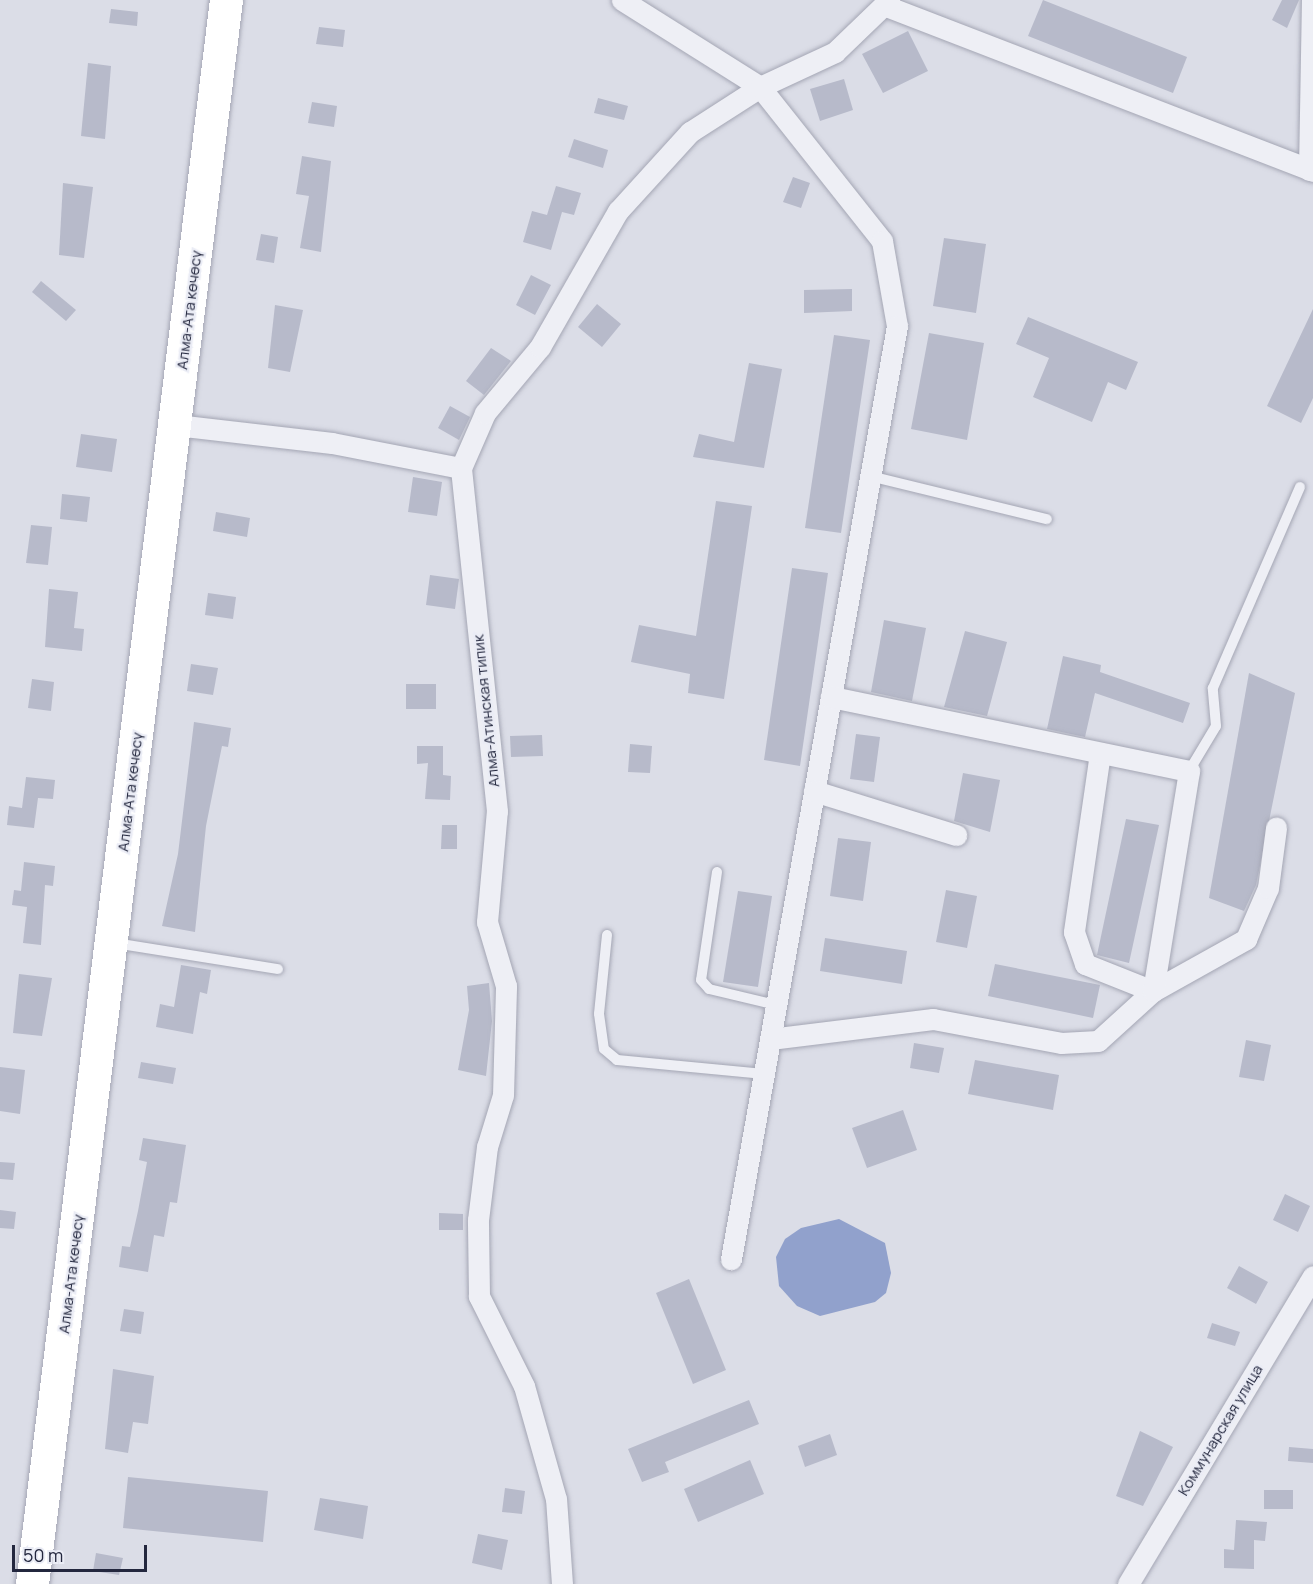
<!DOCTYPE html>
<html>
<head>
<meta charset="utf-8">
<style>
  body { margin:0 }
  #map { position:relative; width:1313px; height:1584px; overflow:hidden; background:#dbdde7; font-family:Manrope,sans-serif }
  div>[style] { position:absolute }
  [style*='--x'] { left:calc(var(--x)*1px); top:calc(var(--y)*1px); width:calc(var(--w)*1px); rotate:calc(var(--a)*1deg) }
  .water>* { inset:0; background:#91a1cc }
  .building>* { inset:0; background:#b7baca }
  .roads { filter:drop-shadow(0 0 2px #a4a6b4) drop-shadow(0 0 2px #a4a6b4) }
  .lane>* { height:10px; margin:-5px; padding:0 5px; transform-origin:5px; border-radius:5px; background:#eeeff5 }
  .street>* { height:21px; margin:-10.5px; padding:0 10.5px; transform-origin:10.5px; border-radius:10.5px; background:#eeeff5 }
  .highway>* { height:33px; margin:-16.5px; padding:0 16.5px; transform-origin:16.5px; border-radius:16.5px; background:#fff }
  span { translate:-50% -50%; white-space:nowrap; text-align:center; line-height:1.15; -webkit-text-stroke:4.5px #eaecf5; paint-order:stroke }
  .street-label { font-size:15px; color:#23273e }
  .scale { position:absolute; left:12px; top:1545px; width:135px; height:27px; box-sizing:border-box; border:3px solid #23273e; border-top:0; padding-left:8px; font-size:18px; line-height:21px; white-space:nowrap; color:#23273e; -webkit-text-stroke:4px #eaecf5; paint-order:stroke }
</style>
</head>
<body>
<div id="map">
  <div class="water">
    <div style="clip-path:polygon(839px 1219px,885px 1243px,891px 1273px,886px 1293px,875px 1302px,820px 1316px,797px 1306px,779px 1286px,776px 1257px,785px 1239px,801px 1228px)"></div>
  </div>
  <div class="building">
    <div style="clip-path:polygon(1043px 0,1187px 57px,1173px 93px,1028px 36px)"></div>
    <div style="clip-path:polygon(1282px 0,1299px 0,1287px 28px,1272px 20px)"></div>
    <div style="clip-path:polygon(111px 9px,138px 12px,137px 26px,109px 23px)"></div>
    <div style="clip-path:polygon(319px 27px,345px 30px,343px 47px,316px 44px)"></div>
    <div style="clip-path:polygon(908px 31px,928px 71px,883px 93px,862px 54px)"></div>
    <div style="clip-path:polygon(88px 63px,111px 66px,105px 139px,81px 136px)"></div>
    <div style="clip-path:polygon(844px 79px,853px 110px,820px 121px,810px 89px)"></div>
    <div style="clip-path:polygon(598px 98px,628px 106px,624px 120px,594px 113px)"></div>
    <div style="clip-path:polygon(312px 102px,337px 106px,334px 127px,308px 123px)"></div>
    <div style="clip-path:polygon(574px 139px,608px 150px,603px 168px,568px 157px)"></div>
    <div style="clip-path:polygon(302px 156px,331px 161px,321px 252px,300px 248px,309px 196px,296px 194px)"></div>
    <div style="clip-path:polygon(793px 177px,810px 183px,801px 208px,783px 202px)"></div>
    <div style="clip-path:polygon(63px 183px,93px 187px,84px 258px,59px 255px)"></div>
    <div style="clip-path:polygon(556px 186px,581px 193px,574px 215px,562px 212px,551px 250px,523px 242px,532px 211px,547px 215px)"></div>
    <div style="clip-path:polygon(261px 234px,278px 237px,274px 263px,256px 260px)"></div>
    <div style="clip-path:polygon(944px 238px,986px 244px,976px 313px,933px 306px)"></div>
    <div style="clip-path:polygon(531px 275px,551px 285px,535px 315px,516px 305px)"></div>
    <div style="clip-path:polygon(41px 281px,76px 310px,66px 321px,32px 292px)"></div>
    <div style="clip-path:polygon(852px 289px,852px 311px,804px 313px,804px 290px)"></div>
    <div style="clip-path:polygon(597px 304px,621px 324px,602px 347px,578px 327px)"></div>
    <div style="clip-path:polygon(275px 305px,303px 310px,290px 372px,268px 368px)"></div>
    <div style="clip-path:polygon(1313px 309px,1313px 398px,1301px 423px,1267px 406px)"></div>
    <div style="clip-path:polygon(1028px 317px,1138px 362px,1126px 390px,1108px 382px,1092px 422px,1033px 397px,1049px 358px,1016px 344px)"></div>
    <div style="clip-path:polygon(929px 333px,984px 343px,967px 440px,911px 429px)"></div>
    <div style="clip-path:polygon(834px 335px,870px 340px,841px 533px,805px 528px)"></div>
    <div style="clip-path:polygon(491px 348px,511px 361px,484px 395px,466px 381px)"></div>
    <div style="clip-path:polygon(749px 363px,782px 369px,764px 468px,693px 457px,699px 434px,734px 442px)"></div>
    <div style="clip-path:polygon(450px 406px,470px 417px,459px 440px,438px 428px)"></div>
    <div style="clip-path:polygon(81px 434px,117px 439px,112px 472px,76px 467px)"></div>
    <div style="clip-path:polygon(413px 477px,442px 482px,437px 516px,408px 512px)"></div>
    <div style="clip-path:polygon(62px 494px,90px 497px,87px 522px,60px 519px)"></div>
    <div style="clip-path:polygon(716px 501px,752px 506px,724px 699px,688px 693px,690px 674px,631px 662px,639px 625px,696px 636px)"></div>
    <div style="clip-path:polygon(216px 512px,250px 518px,247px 537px,213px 531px)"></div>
    <div style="clip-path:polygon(31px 525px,52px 527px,48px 565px,26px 563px)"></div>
    <div style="clip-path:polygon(792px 568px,828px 573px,800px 766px,764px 760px)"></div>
    <div style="clip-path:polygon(430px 575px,459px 579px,455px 609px,426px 605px)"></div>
    <div style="clip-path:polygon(49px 589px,78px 592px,74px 628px,84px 629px,82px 651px,45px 647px)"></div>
    <div style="clip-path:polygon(208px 593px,236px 597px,233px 619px,205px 615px)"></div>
    <div style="clip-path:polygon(884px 620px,926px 628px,912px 701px,871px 692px)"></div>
    <div style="clip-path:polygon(965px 631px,1007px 642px,987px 716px,944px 707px)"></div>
    <div style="clip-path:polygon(1063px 656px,1101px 665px,1100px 672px,1190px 703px,1183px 723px,1095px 693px,1085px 737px,1047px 729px)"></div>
    <div style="clip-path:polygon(191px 664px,218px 668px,213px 695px,187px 691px)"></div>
    <div style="clip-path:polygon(1249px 673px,1295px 693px,1256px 885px,1244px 911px,1209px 898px)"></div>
    <div style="clip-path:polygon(32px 679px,54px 682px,51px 711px,28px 708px)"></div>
    <div style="clip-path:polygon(406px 684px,436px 684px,436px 709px,406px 709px)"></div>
    <div style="clip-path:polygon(194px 722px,231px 728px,228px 747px,222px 746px,206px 826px,195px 932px,162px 926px,178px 854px)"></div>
    <div style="clip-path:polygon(856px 734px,880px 737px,874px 782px,850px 779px)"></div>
    <div style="clip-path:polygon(542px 735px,543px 756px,511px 757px,510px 736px)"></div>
    <div style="clip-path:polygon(630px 744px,652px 746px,650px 773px,628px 772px)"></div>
    <div style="clip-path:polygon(417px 746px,443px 746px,443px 775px,451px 776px,450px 800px,425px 799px,428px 763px,417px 764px)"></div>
    <div style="clip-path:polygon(963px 773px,1000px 780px,990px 832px,954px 821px)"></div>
    <div style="clip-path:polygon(26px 777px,55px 780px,53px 799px,38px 798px,34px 828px,7px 825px,9px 806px,22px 808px)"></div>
    <div style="clip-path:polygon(1126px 819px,1159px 825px,1129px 963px,1097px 955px)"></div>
    <div style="clip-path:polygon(442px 825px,457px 825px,457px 849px,441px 849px)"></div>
    <div style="clip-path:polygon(838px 838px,871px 842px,863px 901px,830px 896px)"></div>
    <div style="clip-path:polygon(24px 862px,55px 866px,53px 886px,45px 885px,41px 945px,23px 943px,27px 907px,12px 905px,14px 890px,21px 891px)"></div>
    <div style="clip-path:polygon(946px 890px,977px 896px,967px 948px,936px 942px)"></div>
    <div style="clip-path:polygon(738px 891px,772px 896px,758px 987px,723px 982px)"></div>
    <div style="clip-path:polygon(825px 938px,907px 951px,902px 984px,820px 971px)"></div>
    <div style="clip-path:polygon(995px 964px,1100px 985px,1093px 1018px,988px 996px)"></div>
    <div style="clip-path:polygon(181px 965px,211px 970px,207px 994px,200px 992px,193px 1034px,156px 1027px,160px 1004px,174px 1007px)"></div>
    <div style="clip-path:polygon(19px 974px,52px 978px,42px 1036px,13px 1033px)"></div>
    <div style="clip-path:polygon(489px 983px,492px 1021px,486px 1076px,458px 1070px,469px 1010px,467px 986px)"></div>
    <div style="clip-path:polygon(1246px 1040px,1271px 1045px,1264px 1081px,1239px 1077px)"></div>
    <div style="clip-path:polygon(914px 1043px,944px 1048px,939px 1073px,910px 1068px)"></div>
    <div style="clip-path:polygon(975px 1060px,1059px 1075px,1053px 1110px,968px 1094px)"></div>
    <div style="clip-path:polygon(141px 1062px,176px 1068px,173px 1084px,138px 1078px)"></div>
    <div style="clip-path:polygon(0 1067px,25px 1070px,20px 1114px,0 1111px)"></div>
    <div style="clip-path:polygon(903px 1110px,917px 1150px,867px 1168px,852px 1128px)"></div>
    <div style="clip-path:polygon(143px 1138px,186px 1145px,177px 1203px,170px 1202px,164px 1237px,154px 1235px,148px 1272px,119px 1267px,122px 1246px,130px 1247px,138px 1211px,147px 1162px,139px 1160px)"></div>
    <div style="clip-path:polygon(0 1162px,15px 1163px,13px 1180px,0 1179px)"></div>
    <div style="clip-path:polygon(1285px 1194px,1310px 1206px,1298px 1232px,1273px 1220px)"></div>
    <div style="clip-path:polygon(0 1210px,16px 1212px,14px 1229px,0 1228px)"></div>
    <div style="clip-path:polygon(439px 1213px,463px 1214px,463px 1230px,439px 1230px)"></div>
    <div style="clip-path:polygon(1239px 1266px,1268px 1282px,1256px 1304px,1227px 1288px)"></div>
    <div style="clip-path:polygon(689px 1279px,726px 1370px,693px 1384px,656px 1293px)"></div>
    <div style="clip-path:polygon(124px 1309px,144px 1312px,141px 1334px,120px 1331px)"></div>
    <div style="clip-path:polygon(1212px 1323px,1240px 1332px,1235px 1346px,1207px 1338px)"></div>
    <div style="clip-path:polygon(113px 1369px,154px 1376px,148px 1424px,133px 1422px,128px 1453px,105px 1449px)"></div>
    <div style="clip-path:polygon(749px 1400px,759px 1424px,665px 1462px,669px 1472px,642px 1482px,628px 1449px)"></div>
    <div style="clip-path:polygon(1140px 1431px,1173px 1447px,1143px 1506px,1116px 1496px)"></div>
    <div style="clip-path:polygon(830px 1434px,837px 1455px,805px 1467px,798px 1446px)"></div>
    <div style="clip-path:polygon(1289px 1447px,1313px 1449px,1313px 1463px,1288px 1461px)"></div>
    <div style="clip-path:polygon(750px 1460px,764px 1494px,698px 1522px,684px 1489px)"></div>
    <div style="clip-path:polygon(128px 1477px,268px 1491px,263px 1542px,123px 1528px)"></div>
    <div style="clip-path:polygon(505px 1488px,525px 1491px,522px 1514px,502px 1512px)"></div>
    <div style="clip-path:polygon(1264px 1490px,1293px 1490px,1293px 1509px,1264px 1509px)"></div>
    <div style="clip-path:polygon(320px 1498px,368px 1506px,363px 1539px,314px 1530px)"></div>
    <div style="clip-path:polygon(1236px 1520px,1267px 1522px,1265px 1541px,1254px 1540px,1254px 1569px,1224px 1568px,1224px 1549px,1234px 1550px)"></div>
    <div style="clip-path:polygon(478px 1534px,508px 1540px,502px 1570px,472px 1563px)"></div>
    <div style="clip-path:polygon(96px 1553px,123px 1558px,119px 1575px,93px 1571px)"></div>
  </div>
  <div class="roads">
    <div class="lane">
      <div style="--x:870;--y:476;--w:182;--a:13.7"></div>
      <div style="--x:1189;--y:771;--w:52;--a:-59"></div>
      <div style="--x:1216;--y:726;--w:38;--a:-95"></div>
      <div style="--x:1213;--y:688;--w:219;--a:-66.6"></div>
      <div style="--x:717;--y:872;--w:109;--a:98.4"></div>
      <div style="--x:701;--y:980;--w:12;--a:48"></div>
      <div style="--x:709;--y:989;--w:69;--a:13.4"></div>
      <div style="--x:607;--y:935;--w:79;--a:95.8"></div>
      <div style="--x:599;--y:1014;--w:35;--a:82"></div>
      <div style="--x:604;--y:1049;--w:17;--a:40"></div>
      <div style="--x:617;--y:1060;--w:148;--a:5.4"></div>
      <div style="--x:115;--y:943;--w:165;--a:9.1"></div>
    </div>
    <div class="street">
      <div style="--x:622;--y:0;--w:163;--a:32.2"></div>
      <div style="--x:760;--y:87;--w:196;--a:51.6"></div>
      <div style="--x:882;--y:241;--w:86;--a:80"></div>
      <div style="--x:897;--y:326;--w:948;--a:100.09"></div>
      <div style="--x:886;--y:6;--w:458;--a:21.1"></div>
      <div style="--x:1309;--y:170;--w:170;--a:-89"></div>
      <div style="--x:176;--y:425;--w:157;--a:6.6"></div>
      <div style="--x:332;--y:443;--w:131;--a:11"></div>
      <div style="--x:1100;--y:753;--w:181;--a:98.3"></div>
      <div style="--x:1074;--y:932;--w:34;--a:71"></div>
      <div style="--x:1085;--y:964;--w:73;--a:21.7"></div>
      <div style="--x:1153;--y:991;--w:107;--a:-29.2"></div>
      <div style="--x:1246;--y:939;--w:56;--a:-66.7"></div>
      <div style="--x:1268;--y:888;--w:61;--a:-82.4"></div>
      <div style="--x:814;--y:791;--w:149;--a:17.2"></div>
      <div style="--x:770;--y:1039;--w:164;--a:-7"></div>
      <div style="--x:933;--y:1019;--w:130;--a:10.6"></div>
      <div style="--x:1061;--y:1043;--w:37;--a:-3"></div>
      <div style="--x:1098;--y:1041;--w:74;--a:-42.3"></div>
      <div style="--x:1153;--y:991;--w:223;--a:-80.7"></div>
      <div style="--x:1189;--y:771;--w:366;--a:-168.3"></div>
      <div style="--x:562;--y:1584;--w:85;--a:-94"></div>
      <div style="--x:556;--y:1499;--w:117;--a:-105.8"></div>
      <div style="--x:524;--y:1386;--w:101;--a:-116.6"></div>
      <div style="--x:479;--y:1296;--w:76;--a:-90.8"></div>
      <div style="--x:478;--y:1220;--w:74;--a:-83"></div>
      <div style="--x:487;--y:1147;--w:54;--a:-72.9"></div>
      <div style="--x:503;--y:1095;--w:109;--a:-88.4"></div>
      <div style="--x:506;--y:986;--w:67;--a:-106.5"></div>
      <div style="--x:487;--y:922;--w:111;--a:-84.9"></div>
      <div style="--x:497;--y:811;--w:345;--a:-96"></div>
      <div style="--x:461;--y:468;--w:60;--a:-66.4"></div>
      <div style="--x:485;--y:413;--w:86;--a:-50.2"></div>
      <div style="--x:540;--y:347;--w:157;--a:-60.2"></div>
      <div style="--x:618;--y:211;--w:107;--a:-47.7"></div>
      <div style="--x:690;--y:132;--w:83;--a:-32.7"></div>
      <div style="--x:760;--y:87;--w:83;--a:-25"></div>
      <div style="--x:835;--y:52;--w:75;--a:-43.9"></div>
      <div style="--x:1128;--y:1584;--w:359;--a:-59"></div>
    </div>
    <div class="highway">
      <div style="--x:32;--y:1584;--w:1596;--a:-83.02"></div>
    </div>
  </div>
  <div class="street-label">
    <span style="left:189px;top:310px;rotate:-83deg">Алма-Ата көчөсү</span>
    <span style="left:486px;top:711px;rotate:-96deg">Алма-Атинская типик</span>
    <span style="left:130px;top:792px;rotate:-83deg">Алма-Ата көчөсү</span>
    <span style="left:71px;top:1274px;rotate:-83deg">Алма-Ата көчөсү</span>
    <span style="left:1220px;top:1430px;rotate:-59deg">Коммунарская улица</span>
  </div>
  <div class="scale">50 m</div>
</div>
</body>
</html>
